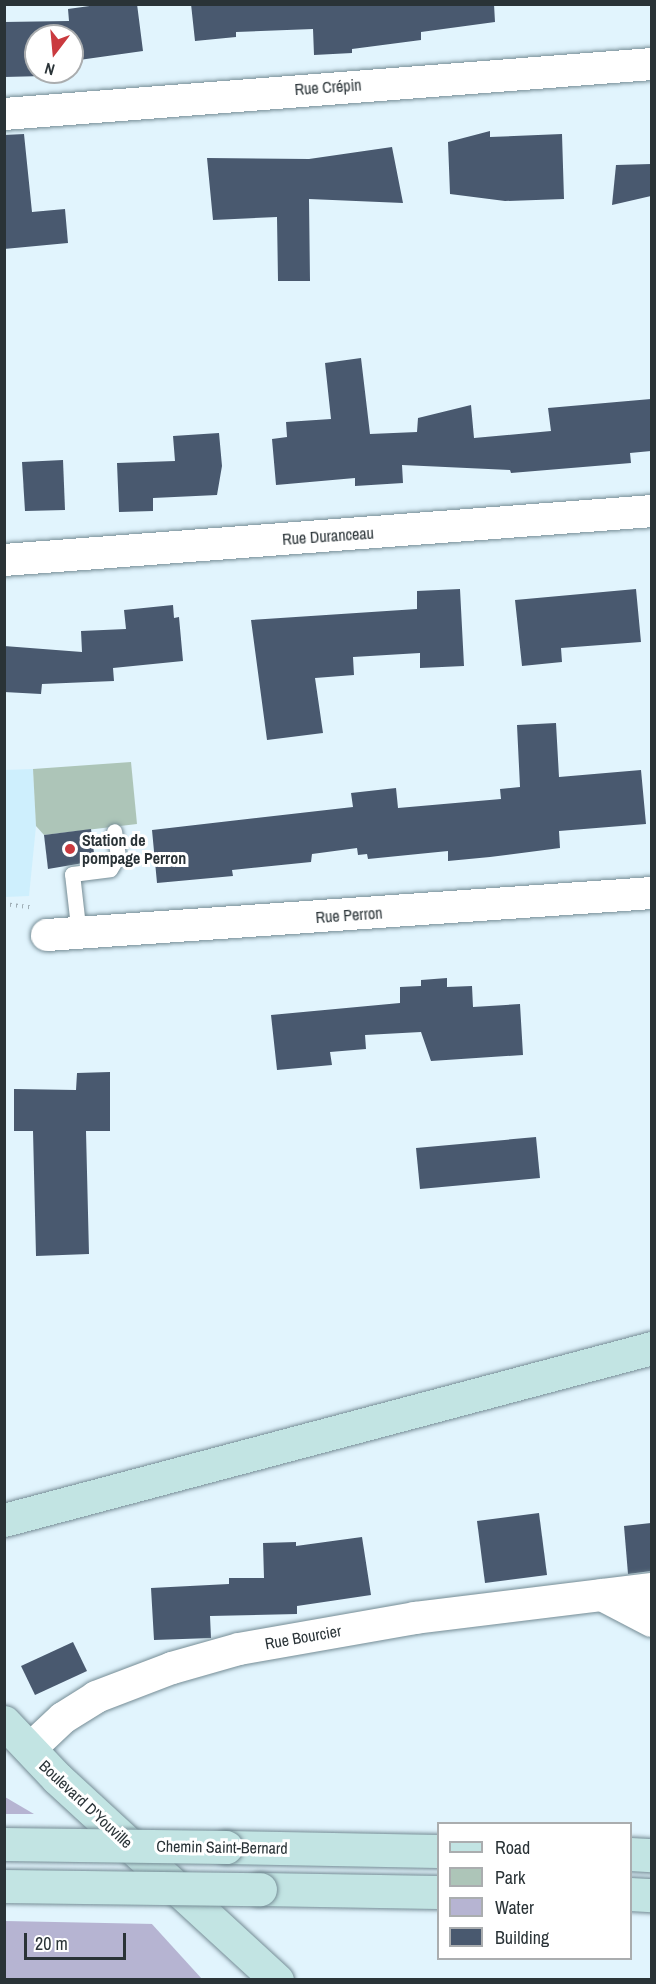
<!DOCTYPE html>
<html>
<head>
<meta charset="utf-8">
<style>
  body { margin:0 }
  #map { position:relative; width:656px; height:1984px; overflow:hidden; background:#e1f4fd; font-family:"Archivo Narrow",sans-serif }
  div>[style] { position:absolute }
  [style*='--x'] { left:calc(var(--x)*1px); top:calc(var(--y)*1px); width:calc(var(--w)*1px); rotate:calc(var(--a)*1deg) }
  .built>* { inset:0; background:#ceeffd }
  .green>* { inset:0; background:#adc5b8 }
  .water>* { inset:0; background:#b6b4d2 }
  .pier>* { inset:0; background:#e1f4fd }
  .building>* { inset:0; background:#49596f }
  .path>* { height:4px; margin-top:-2px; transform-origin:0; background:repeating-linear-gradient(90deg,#a0afb7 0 1.5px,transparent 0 6px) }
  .roads { filter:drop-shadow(0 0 2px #758c95) drop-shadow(0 0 2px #758c95) }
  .lane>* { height:15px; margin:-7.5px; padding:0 7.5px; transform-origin:7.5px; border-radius:7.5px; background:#fff }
  .street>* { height:32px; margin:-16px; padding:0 16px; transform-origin:16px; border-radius:16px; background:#fff }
  .secondary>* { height:33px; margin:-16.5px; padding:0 16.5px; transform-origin:16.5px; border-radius:16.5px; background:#c2e4e3 }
  .bridges { filter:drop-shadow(0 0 2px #758c95) drop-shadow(0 0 2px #758c95) }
  .secondary-bridge>* { height:33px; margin:-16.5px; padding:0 16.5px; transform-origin:16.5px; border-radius:16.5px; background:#c2e4e3 }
  .dots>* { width:16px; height:16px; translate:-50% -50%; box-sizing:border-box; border:3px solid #fff; border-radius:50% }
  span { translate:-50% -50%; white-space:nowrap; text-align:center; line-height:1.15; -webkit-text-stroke:6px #fff; paint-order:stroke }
  .street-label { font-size:16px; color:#2a3337 }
  .poi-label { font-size:16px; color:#2a3337; font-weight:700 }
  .left { translate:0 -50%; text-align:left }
  .frame { position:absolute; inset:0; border:6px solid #2a3337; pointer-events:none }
  .legend { position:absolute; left:437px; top:1822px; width:195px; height:138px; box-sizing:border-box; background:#fff; border:2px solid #aaadaf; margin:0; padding:8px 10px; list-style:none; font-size:18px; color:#2a3337 }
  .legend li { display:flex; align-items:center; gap:12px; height:30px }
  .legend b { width:30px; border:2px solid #aaadaf }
  .north { position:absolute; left:24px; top:24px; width:60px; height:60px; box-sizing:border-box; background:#fff; border:2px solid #aaadaf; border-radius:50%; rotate:196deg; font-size:16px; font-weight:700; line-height:24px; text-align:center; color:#2a3337 }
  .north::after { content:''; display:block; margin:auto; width:21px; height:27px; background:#ca3a3f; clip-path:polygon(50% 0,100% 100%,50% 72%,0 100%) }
  .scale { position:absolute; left:24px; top:1933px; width:102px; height:27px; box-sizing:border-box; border:3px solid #2a3337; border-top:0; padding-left:8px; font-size:18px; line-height:21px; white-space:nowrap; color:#2a3337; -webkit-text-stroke:4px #fff; paint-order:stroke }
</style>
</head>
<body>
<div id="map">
  <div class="built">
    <div style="clip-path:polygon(33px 769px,36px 826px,29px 896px,5px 897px,4px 770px)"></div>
  </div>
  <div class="green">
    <div style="clip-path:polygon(131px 762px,137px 824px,44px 835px,36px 826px,33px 769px)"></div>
  </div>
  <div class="water">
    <div style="clip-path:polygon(5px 1797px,34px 1814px,151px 1923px,202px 1979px,5px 1980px)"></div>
  </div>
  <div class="pier">
    <div style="clip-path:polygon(5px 1814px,38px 1814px,155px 1924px,5px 1921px)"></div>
  </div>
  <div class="building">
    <div style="clip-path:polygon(104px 4px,137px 4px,143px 51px,72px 61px,72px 36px,36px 36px,36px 72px,44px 72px,44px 76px,4px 77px,4px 22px,69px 21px,68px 9px)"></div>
    <div style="clip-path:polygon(191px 4px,494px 4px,495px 22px,421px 32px,421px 40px,352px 49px,352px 53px,314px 55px,313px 29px,236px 32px,236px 37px,195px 41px)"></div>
    <div style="clip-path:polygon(490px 131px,490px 137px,562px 134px,564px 199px,505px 201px,450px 194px,448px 142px)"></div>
    <div style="clip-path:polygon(24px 134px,32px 212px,65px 209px,68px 243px,4px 249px,4px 135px)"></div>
    <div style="clip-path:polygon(392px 147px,403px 203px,309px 199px,310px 281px,278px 281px,277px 217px,213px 220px,207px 158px,309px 159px)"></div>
    <div style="clip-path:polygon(651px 164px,651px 196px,612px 205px,616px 165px)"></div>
    <div style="clip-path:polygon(361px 358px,370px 434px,417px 432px,418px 418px,471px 405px,474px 438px,551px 431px,548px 408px,651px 399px,651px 451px,630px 453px,631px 463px,511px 473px,510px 470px,402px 465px,403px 483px,355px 486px,355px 478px,276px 485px,272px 439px,287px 437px,286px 422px,331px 419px,325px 363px)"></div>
    <div style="clip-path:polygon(219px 433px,222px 466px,217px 495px,153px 498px,153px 511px,119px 512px,117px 463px,175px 461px,173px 436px)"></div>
    <div style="clip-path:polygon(63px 460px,65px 510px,25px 511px,22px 462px)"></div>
    <div style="clip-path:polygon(460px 589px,464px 666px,420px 668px,420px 653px,353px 657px,354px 675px,315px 678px,323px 733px,267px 740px,251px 620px,417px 609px,417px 591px)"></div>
    <div style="clip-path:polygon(636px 589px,641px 642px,561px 648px,562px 662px,522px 666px,515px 600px)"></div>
    <div style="clip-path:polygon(173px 605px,174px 618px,179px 617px,183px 661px,113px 668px,114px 681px,42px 684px,41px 694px,4px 692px,4px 646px,82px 652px,81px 631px,126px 629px,124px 610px)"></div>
    <div style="clip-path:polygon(556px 723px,559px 777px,641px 770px,646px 824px,559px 831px,560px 848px,490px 857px,448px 861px,448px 851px,368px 859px,367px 854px,358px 855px,357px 848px,312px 854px,311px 862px,232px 870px,233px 876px,157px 883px,152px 830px,353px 807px,351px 793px,396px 788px,398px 808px,501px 799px,500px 789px,520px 787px,517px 725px)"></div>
    <div style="clip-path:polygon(91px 829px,95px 861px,48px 869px,44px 835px)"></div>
    <div style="clip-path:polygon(447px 978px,447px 987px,472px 986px,473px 1007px,520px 1004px,523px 1055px,431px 1061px,421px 1032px,365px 1035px,366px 1049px,330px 1052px,332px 1065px,277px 1070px,271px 1015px,400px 1003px,400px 987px,421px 986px,421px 980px)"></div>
    <div style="clip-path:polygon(110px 1072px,110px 1131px,86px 1131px,89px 1254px,36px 1256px,33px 1131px,14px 1131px,14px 1089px,76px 1090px,77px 1073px)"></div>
    <div style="clip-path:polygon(536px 1137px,540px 1178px,420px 1189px,416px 1148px)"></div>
    <div style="clip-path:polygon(539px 1513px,547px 1575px,485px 1583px,477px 1521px)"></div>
    <div style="clip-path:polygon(651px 1523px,651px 1571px,628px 1574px,624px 1526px)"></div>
    <div style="clip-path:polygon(362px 1537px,371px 1595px,297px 1606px,297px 1614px,210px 1616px,211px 1638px,154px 1640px,151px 1588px,229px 1584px,229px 1578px,264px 1578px,263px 1543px,296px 1542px,296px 1546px)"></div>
    <div style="clip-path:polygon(73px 1642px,87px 1671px,35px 1695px,21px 1666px)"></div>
  </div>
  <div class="path">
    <div style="--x:4;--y:904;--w:26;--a:7"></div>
  </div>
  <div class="roads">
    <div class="lane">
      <div style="--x:79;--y:935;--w:61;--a:-96.5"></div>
      <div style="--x:72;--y:874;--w:38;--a:-7"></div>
      <div style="--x:110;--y:869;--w:15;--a:-58"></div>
      <div style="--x:118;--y:856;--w:25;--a:-99"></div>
    </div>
    <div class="street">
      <div style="--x:4;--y:114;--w:650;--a:-4.41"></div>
      <div style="--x:4;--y:560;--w:650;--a:-4.32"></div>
      <div style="--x:47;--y:935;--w:606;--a:-3.97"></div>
      <div style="--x:602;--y:1595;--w:56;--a:27.5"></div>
      <div style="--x:30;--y:1749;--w:45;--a:-43.2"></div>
      <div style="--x:63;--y:1718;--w:39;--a:-32"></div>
      <div style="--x:96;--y:1697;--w:81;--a:-20.9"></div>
      <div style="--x:172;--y:1668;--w:70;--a:-15.8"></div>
      <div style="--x:239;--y:1649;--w:179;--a:-10"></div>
      <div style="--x:415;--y:1618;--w:239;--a:-7"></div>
    </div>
    <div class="secondary">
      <div style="--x:4;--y:1520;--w:670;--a:-14.87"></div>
      <div style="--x:4;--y:1722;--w:77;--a:46.6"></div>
      <div style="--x:57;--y:1778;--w:299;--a:42.6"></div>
      <div style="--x:226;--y:1847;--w:212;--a:1.1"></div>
      <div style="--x:630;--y:1854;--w:22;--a:3"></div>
      <div style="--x:260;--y:1889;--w:178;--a:1"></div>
      <div style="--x:630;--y:1894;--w:22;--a:3"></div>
    </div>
  </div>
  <div class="bridges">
    <div class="secondary-bridge">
      <div style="--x:4;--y:1844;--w:222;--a:0.8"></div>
      <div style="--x:4;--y:1886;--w:256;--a:0.7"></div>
    </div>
  </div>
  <div class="dots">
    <div style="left:70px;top:849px;background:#ca3a3f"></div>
  </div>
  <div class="street-label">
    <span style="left:328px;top:87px;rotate:-4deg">Rue Crépin</span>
    <span style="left:328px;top:536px;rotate:-4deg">Rue Duranceau</span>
    <span style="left:349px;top:915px;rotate:-4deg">Rue Perron</span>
    <span style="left:303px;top:1637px;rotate:-10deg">Rue Bourcier</span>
    <span style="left:86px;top:1804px;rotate:43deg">Boulevard D'Youville</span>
    <span style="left:222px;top:1847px;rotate:1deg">Chemin Saint-Bernard</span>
  </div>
  <div class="poi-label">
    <span class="left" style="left:82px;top:849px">Station de<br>pompage Perron</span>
  </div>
  <div class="frame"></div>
  <ul class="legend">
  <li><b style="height:8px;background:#c2e4e3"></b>Road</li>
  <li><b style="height:16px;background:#adc5b8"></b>Park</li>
  <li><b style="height:16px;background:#b6b4d2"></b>Water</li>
  <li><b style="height:16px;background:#49596f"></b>Building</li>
  </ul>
  <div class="north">N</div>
  <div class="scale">20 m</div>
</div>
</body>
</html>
